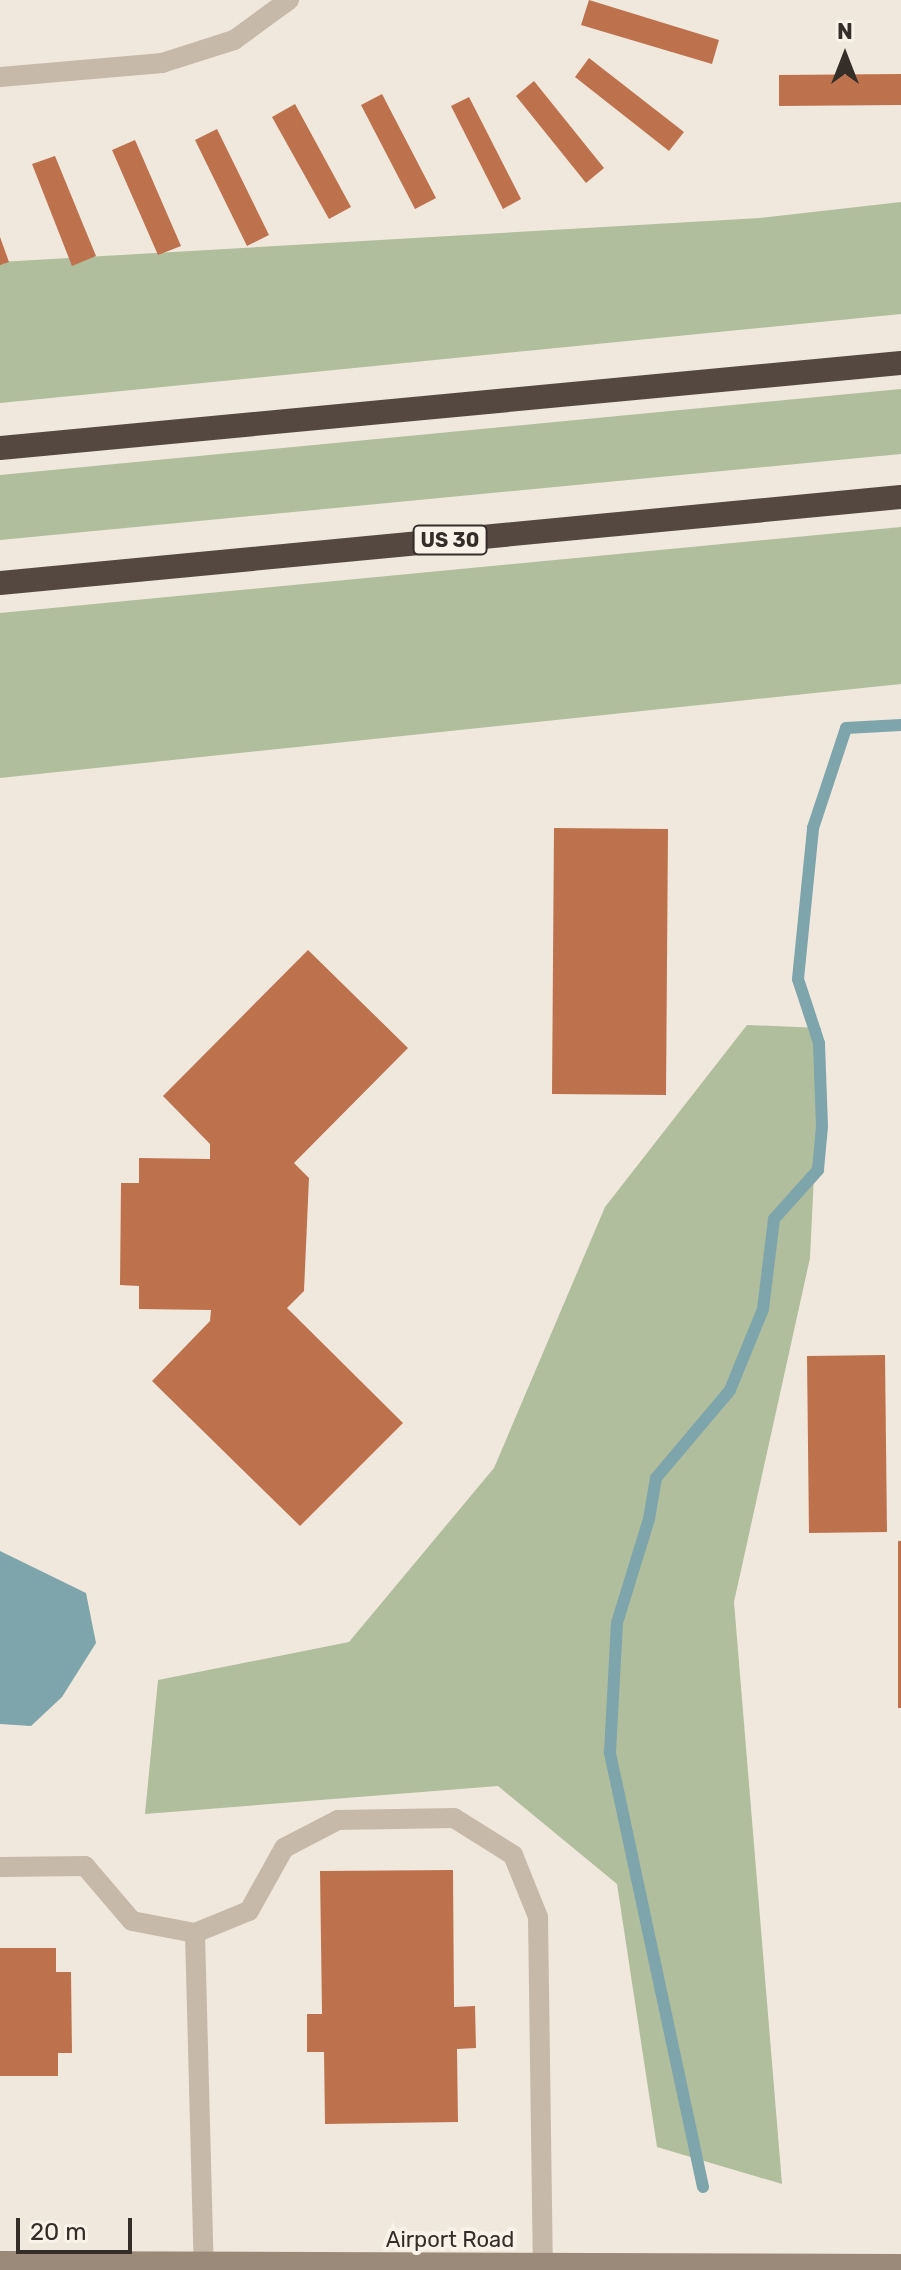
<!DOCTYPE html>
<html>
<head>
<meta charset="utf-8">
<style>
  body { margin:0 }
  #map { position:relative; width:901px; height:2270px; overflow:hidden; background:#f0e8dc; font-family:Rubik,sans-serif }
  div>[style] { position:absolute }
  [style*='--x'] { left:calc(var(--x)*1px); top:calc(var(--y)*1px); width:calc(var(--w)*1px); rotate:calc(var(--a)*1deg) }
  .green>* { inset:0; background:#b0be9d }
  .water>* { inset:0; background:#7da5ab }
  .stream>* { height:12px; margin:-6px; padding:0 6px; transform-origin:6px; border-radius:6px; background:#7da5ab }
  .building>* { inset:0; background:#bd724d }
  .lane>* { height:20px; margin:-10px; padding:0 10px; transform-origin:10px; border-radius:10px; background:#c7b9a9 }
  .street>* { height:20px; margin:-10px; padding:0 10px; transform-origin:10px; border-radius:10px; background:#c7b9a9 }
  .secondary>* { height:20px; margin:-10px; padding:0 10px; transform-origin:10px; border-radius:10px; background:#9b897a }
  .highway>* { height:24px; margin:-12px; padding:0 12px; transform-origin:12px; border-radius:12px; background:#554840 }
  span { translate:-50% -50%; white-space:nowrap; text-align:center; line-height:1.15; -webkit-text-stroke:8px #f8f2e8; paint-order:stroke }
  .shield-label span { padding:2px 6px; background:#f8f2e8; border:2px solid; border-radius:6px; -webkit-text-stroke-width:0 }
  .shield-label { font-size:20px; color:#352d28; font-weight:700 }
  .street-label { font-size:22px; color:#352d28 }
  .north { position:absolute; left:805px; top:16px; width:80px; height:80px; -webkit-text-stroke:6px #f8f2e8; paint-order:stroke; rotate:0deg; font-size:22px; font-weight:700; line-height:32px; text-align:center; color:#352d28 }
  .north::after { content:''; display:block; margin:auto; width:28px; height:36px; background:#352d28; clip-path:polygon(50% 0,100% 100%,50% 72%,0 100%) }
  .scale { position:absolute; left:16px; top:2218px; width:116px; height:36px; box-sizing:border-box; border:4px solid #352d28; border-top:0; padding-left:10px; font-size:24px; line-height:28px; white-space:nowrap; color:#352d28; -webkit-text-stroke:6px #f8f2e8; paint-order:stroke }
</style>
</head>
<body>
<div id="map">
  <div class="green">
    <div style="clip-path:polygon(901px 202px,901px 314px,0 403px,0 262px,760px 218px)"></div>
    <div style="clip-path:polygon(901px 389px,901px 454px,0 540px,0 475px)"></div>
    <div style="clip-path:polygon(901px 527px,901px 684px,0 778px,0 613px)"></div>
    <div style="clip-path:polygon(747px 1025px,821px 1028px,810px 1258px,734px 1602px,782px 2184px,657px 2147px,617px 1884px,498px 1786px,145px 1814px,158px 1680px,349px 1642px,494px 1468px,605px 1207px)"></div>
  </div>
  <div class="water">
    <div style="clip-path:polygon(0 1551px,86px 1593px,96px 1643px,62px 1697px,31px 1726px,0 1724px)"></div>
  </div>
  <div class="stream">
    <div style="--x:703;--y:2187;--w:445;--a:-102.1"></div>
    <div style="--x:610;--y:1752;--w:129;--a:-86.9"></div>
    <div style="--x:617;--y:1623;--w:109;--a:-72.9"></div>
    <div style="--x:649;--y:1519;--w:42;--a:-80.3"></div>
    <div style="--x:656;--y:1478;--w:115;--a:-49.9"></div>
    <div style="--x:730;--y:1390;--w:87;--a:-67.8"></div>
    <div style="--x:763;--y:1309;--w:91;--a:-83"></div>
    <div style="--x:774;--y:1219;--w:66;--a:-48.1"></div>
    <div style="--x:818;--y:1170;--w:44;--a:-84.8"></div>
    <div style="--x:822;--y:1126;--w:83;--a:-92.1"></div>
    <div style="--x:819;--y:1043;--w:67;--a:-108.2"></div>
    <div style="--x:798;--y:979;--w:152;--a:-84.3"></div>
    <div style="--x:813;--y:828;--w:105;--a:-71.7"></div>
    <div style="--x:846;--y:728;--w:55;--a:-3.1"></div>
  </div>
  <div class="building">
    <div style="clip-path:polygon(589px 0,719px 40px,712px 64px,581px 25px)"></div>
    <div style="clip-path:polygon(589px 58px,684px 132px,669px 151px,575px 77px)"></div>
    <div style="clip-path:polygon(901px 74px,901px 105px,779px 106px,779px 75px)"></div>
    <div style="clip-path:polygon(534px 81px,604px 168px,586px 183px,516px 96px)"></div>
    <div style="clip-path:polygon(382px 94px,436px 198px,415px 209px,361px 105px)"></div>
    <div style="clip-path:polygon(469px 97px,521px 199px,503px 209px,451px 106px)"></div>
    <div style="clip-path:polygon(295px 104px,351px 207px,329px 219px,272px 117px)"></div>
    <div style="clip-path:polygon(217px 129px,269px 235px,247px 246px,195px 140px)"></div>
    <div style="clip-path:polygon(135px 140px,181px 246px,158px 255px,112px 150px)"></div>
    <div style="clip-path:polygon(55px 156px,96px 256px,72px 266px,32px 164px)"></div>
    <div style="clip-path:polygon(0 237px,9px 262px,0 265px)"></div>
    <div style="clip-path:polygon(554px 828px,668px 829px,666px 1095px,552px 1094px)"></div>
    <div style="clip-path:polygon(308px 950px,408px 1048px,294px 1163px,309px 1178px,304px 1291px,287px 1308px,403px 1423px,300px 1526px,152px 1381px,210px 1321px,211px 1310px,139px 1309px,139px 1286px,120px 1285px,121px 1183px,139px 1183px,139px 1158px,210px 1159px,210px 1144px,163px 1096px)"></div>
    <div style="clip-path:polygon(885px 1355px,887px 1532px,809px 1533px,807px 1356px)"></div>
    <div style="clip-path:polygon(898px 1541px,901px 1541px,901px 1708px,898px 1708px)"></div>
    <div style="clip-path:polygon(453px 1870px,454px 2007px,475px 2006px,476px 2048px,457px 2049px,458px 2122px,325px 2124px,324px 2052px,307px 2052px,307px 2014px,322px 2014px,320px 1871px)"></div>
    <div style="clip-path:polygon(0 1948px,56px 1948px,56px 1972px,71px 1972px,72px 2053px,58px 2053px,58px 2076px,0 2076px)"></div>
  </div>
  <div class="lane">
    <div style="--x:0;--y:1867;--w:85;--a:-0.7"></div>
    <div style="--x:85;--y:1866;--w:72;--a:49.5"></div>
    <div style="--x:132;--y:1921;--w:64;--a:10.8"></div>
    <div style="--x:195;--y:1933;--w:337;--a:88.5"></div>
    <div style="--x:195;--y:1933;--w:58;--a:-22.2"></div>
    <div style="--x:249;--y:1911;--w:72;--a:-60.9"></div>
    <div style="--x:284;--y:1848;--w:61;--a:-27.4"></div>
    <div style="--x:338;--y:1820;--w:116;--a:-1"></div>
    <div style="--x:454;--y:1818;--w:70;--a:32.1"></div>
    <div style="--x:513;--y:1855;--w:67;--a:68"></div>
    <div style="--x:538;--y:1917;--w:347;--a:89.2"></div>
  </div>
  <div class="street">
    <div style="--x:0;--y:77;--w:163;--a:-4.9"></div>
    <div style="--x:162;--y:63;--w:76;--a:-17.7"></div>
    <div style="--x:234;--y:40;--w:68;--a:-36"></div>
  </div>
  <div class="secondary">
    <div style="--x:0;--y:2261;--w:901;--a:0.19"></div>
  </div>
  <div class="highway">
    <div style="--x:0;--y:448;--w:905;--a:-5.39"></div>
    <div style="--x:0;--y:583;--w:905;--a:-5.45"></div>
  </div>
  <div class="shield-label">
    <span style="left:450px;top:540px">US 30</span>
  </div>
  <div class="street-label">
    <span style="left:450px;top:2240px">Airport Road</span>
  </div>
  <div class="north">N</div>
  <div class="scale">20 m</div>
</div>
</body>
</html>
